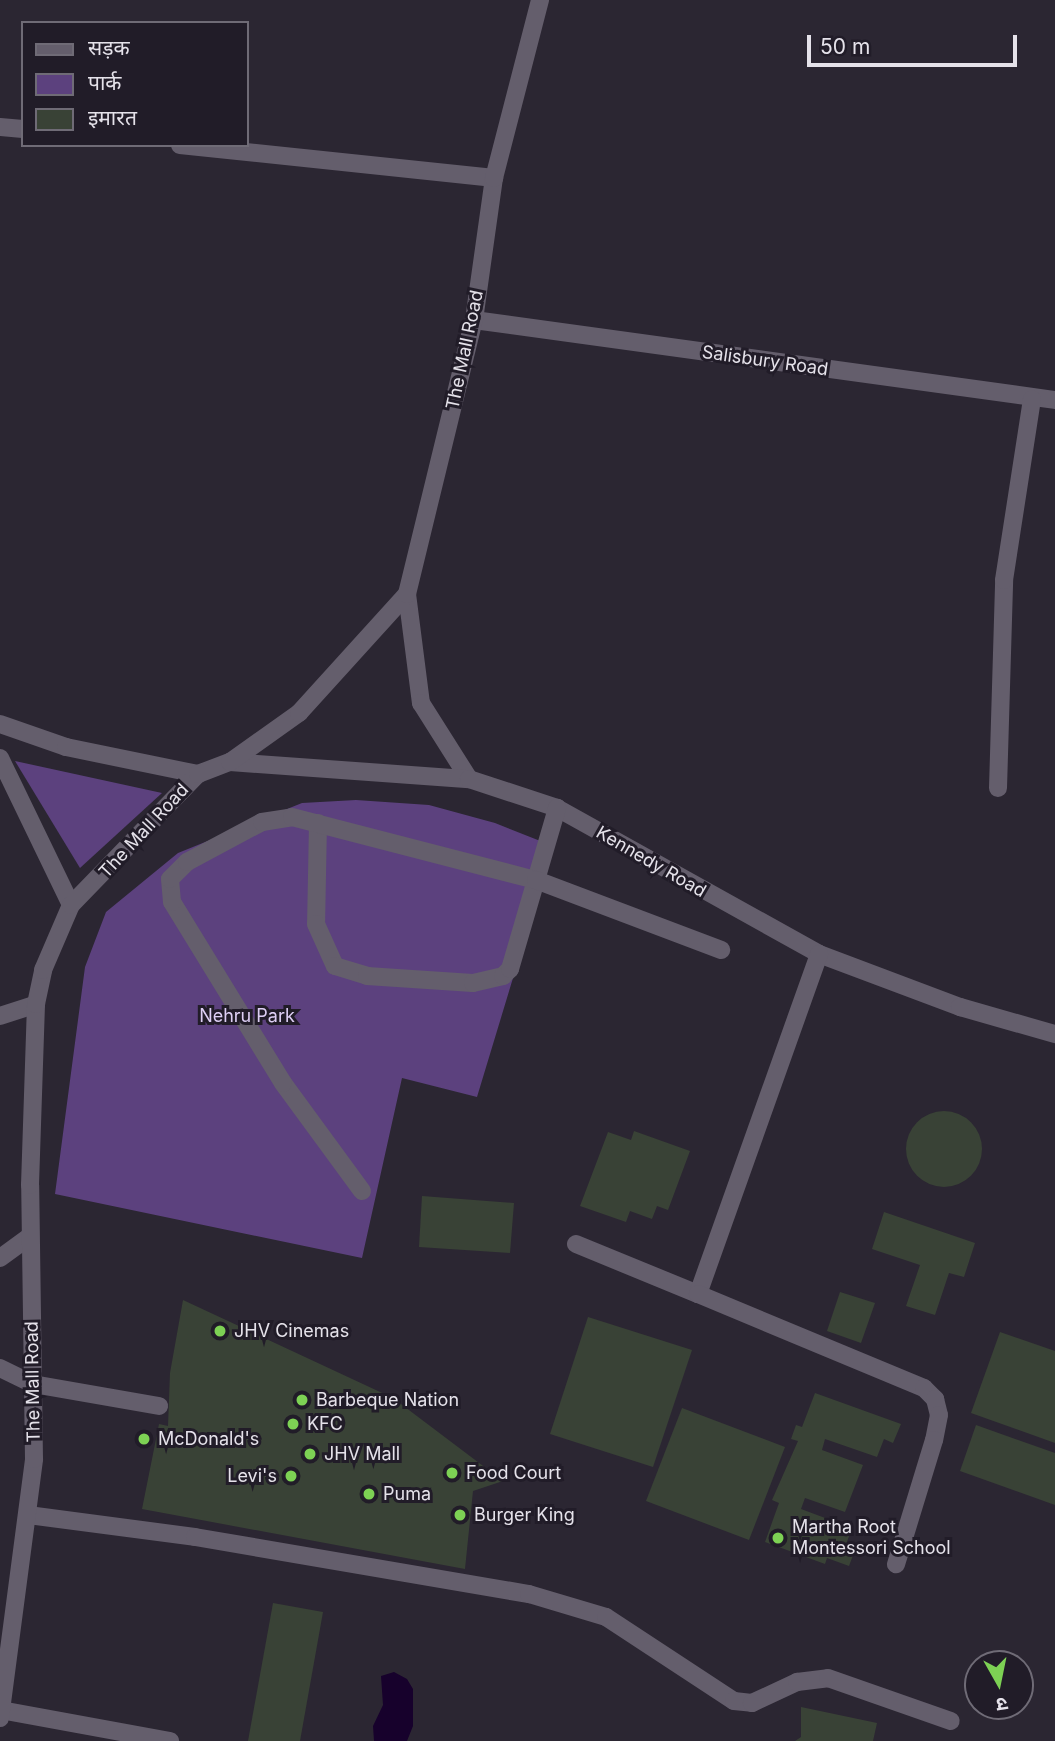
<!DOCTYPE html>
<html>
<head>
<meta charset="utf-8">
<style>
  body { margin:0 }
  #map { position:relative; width:1055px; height:1741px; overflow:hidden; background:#2b2632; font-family:Inter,"Noto Sans Devanagari",sans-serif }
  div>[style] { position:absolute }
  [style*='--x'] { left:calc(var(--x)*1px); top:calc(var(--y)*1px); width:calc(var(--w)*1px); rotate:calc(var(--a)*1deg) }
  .green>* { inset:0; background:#5c417e }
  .water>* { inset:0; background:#17012c }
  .building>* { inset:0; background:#394236 }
  .round { border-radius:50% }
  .minor>* { height:18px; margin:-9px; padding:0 9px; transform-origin:9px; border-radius:9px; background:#645e6c }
  .dots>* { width:19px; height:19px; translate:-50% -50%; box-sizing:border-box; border:4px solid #211c28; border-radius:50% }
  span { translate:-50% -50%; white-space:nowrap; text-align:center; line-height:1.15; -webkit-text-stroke:6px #211c28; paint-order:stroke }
  .street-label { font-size:18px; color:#e5e2ea }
  .park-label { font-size:18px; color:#decff5 }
  .poi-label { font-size:18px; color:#e5e2ea }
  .left { translate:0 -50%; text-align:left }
  .right { translate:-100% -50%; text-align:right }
  .legend { position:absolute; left:21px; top:21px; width:228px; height:126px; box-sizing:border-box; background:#211c28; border:2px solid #6f6b76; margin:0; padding:9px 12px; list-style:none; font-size:21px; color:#e5e2ea }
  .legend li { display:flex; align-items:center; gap:14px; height:35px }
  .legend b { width:35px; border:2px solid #6f6b76 }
  .north { position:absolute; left:964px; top:1650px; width:70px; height:70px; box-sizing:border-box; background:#211c28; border:2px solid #6f6b76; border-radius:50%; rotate:171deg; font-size:19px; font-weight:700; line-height:28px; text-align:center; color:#e5e2ea }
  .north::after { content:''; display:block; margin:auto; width:24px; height:32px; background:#7dd154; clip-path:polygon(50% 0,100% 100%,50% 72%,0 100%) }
  .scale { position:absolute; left:807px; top:35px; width:210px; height:32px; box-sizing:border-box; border:4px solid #e5e2ea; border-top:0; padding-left:9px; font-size:21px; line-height:24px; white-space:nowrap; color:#e5e2ea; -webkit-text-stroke:5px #211c28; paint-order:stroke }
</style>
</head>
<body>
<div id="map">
  <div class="green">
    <div style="clip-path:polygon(15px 761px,162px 793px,80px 868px)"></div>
    <div style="clip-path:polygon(356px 800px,429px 805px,495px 823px,553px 846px,477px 1097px,402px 1078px,362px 1258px,55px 1194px,85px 967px,106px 912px,178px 853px,302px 803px)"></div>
  </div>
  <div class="water">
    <div style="clip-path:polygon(394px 1672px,407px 1679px,413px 1689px,413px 1726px,407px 1741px,374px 1741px,373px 1726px,383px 1705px,381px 1676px)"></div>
  </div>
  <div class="building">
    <div class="round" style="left:906px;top:1111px;width:76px;height:76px"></div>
    <div style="clip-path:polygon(634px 1131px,690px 1151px,668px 1210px,657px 1206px,652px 1219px,630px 1211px,626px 1222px,580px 1206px,608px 1132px,631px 1140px)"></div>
    <div style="clip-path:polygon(422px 1196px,514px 1203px,510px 1253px,419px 1247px)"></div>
    <div style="clip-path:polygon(884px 1212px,975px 1243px,964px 1277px,949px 1273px,935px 1315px,906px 1306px,920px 1265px,872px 1249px)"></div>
    <div style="clip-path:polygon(840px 1292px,875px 1303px,861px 1343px,827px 1331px)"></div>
    <div style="clip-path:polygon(183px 1300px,393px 1398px,503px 1481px,473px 1491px,465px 1569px,142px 1509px,159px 1424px,168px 1426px,170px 1373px)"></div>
    <div style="clip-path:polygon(588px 1317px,692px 1350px,653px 1467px,550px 1434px)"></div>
    <div style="clip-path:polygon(1000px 1332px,1055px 1351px,1055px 1443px,971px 1413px)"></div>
    <div style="clip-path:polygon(815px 1393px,901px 1424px,893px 1443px,884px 1439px,877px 1457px,825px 1439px,822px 1450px,863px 1465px,845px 1512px,805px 1498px,801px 1509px,852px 1528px,845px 1547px,855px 1550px,849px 1566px,827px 1558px,825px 1564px,765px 1542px,779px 1503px,772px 1500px,798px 1441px,791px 1439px,796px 1425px,802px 1427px)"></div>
    <div style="clip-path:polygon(682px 1408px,785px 1447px,749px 1540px,646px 1501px)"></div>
    <div style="clip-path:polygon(976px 1425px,1055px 1453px,1055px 1505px,960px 1471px)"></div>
    <div style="clip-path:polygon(273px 1603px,323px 1612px,300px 1741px,248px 1741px)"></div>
    <div style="clip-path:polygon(801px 1707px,877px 1723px,873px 1741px,795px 1741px,801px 1737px)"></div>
  </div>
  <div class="minor">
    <div style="--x:0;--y:127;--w:23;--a:5"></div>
    <div style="--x:180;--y:145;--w:316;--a:6"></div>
    <div style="--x:474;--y:320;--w:586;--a:7.84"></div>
    <div style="--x:407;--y:594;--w:110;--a:82.7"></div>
    <div style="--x:421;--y:703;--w:90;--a:57.7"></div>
    <div style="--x:0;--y:724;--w:70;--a:19.2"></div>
    <div style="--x:66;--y:747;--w:135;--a:11.6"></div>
    <div style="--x:0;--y:758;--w:163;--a:64.2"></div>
    <div style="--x:230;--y:762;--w:240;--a:4.1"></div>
    <div style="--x:469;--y:779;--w:93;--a:18.2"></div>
    <div style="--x:557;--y:808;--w:300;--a:29.1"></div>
    <div style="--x:819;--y:954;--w:151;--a:20.6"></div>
    <div style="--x:960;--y:1007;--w:99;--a:15.9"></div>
    <div style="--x:998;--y:788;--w:208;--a:-88.3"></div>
    <div style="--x:1004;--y:580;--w:183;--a:-81.2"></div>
    <div style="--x:318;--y:823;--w:101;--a:91.1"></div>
    <div style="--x:316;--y:924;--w:46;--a:65.7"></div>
    <div style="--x:335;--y:966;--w:34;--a:17"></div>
    <div style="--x:367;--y:976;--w:106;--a:3.8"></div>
    <div style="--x:473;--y:983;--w:31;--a:-13"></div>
    <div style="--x:503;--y:976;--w:10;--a:-45"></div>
    <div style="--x:510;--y:969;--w:168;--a:-73.7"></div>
    <div style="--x:0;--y:1016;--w:38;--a:-18"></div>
    <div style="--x:362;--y:1191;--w:134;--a:-126.2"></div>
    <div style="--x:283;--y:1083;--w:212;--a:-121.5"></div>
    <div style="--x:172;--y:902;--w:23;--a:-95"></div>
    <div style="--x:170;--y:879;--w:24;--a:-45"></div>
    <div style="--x:187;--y:862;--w:85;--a:-28.1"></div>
    <div style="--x:262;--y:822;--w:30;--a:-9"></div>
    <div style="--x:292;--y:817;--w:252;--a:14.5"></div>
    <div style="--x:536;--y:880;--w:198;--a:20.7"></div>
    <div style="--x:576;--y:1244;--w:132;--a:22.3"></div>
    <div style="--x:698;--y:1294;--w:361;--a:-70.4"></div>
    <div style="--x:0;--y:1258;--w:37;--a:-36"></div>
    <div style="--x:698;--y:1294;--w:245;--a:22.6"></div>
    <div style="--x:924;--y:1388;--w:16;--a:45"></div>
    <div style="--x:935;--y:1399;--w:16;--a:76"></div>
    <div style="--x:939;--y:1415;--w:25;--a:101"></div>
    <div style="--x:934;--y:1440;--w:130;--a:107"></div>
    <div style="--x:0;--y:1368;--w:37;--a:26"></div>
    <div style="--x:33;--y:1384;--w:128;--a:9.9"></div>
    <div style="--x:28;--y:1515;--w:168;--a:7.5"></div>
    <div style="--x:195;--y:1537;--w:339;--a:9.7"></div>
    <div style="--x:529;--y:1594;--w:80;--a:16.6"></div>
    <div style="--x:606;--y:1617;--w:153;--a:33.3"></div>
    <div style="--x:734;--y:1701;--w:18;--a:6"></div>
    <div style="--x:752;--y:1703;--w:50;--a:-25"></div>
    <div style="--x:797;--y:1682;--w:31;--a:-7"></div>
    <div style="--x:828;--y:1678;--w:130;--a:19.3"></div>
    <div style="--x:1;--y:1710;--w:172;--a:10.4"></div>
    <div style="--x:0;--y:1718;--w:261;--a:-82.5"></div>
    <div style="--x:34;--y:1459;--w:274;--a:-90.8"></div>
    <div style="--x:30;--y:1185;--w:181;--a:-88.1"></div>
    <div style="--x:36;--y:1004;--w:35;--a:-78"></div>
    <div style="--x:43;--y:970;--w:71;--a:-66.7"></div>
    <div style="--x:71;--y:905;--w:182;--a:-45.9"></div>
    <div style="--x:198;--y:774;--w:34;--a:-21"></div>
    <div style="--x:230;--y:762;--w:85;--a:-35.4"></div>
    <div style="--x:299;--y:713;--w:161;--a:-47.8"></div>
    <div style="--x:407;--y:594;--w:282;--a:-76.3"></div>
    <div style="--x:474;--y:320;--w:143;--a:-82"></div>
    <div style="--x:494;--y:178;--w:184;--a:-75.5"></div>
  </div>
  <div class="dots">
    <div style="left:220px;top:1331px;background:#7dd154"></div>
    <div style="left:302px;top:1400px;background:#7dd154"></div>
    <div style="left:293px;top:1424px;background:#7dd154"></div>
    <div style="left:144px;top:1439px;background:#7dd154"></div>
    <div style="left:310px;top:1454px;background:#7dd154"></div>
    <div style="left:452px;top:1473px;background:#7dd154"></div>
    <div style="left:291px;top:1476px;background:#7dd154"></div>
    <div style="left:369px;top:1494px;background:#7dd154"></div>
    <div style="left:460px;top:1515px;background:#7dd154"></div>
    <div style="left:778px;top:1538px;background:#7dd154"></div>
  </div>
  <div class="street-label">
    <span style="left:465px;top:350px;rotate:-78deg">The Mall Road</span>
    <span style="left:765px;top:361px;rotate:8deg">Salisbury Road</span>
    <span style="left:144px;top:831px;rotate:-47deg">The Mall Road</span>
    <span style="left:651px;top:862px;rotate:30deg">Kennedy Road</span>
    <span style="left:33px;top:1382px;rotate:-91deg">The Mall Road</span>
  </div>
  <div class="park-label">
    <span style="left:247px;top:1016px">Nehru Park</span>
  </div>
  <div class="poi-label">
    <span class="left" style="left:234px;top:1331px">JHV Cinemas</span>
    <span class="left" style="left:316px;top:1400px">Barbeque Nation</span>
    <span class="left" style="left:307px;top:1424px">KFC</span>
    <span class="left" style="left:158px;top:1439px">McDonald's</span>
    <span class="left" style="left:324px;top:1454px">JHV Mall</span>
    <span class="left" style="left:466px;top:1473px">Food Court</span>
    <span class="right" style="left:277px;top:1476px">Levi's</span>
    <span class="left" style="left:383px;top:1494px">Puma</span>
    <span class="left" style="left:474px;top:1515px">Burger King</span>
    <span class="left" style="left:792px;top:1538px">Martha Root<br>Montessori School</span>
  </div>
  <ul class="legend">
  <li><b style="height:9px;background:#645e6c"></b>सड़क</li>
  <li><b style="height:19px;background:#5c417e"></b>पार्क</li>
  <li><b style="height:19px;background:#394236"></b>इमारत</li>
  </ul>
  <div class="north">उ</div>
  <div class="scale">50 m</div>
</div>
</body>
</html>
